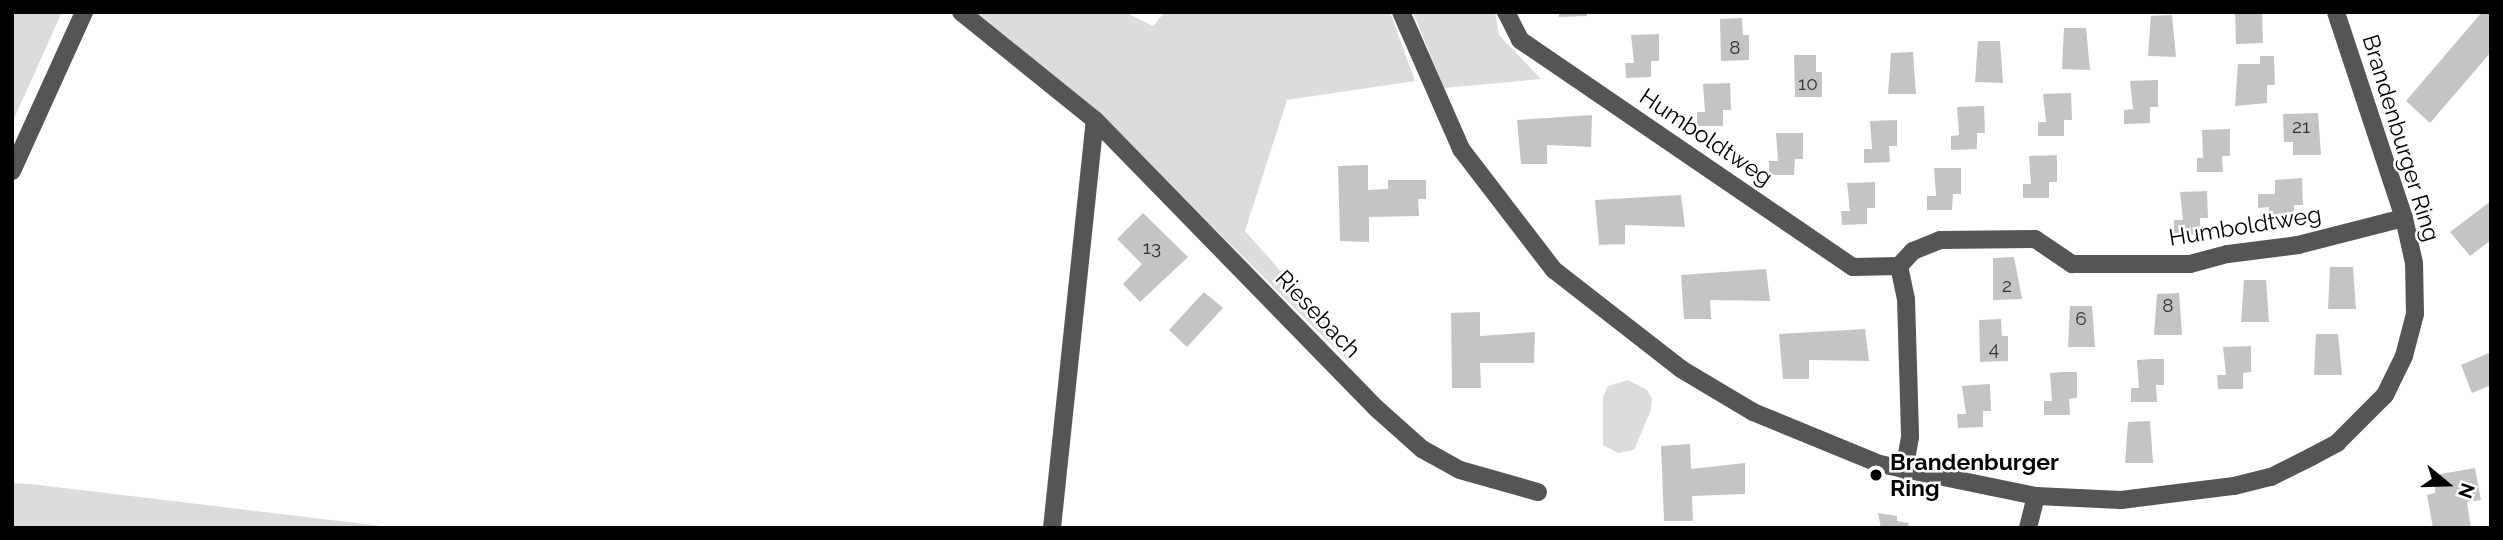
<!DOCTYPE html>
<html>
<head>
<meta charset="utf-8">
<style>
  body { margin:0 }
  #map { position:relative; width:2503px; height:540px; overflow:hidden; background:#fff; font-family:Raleway,sans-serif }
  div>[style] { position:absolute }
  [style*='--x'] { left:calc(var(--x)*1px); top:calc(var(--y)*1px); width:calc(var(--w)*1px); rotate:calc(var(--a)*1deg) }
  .green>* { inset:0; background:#dcdcdc }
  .building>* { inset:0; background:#c4c4c4 }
  .minor>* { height:18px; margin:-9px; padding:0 9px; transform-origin:9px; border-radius:9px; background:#555 }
  .dots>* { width:19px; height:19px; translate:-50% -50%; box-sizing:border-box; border:4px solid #fff; border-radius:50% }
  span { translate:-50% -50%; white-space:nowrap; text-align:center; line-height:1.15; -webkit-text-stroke:5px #fff; paint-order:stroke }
  .number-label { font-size:19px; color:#313131 }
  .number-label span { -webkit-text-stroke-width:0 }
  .street-label { font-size:23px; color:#000 }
  .poi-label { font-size:23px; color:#000; font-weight:700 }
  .left { translate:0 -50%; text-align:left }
  .frame { position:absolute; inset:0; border:14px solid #000; pointer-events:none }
  .north { position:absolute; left:2412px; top:449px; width:70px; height:70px; -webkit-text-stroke:5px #fff; paint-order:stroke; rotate:109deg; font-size:19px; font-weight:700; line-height:28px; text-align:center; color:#000 }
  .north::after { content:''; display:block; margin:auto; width:24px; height:32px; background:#000; clip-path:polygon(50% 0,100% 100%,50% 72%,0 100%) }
</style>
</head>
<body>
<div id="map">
  <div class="green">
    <div style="clip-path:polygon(12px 12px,62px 12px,12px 123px)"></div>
    <div style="clip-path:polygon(968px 12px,1125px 12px,1153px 26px,1165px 12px,1390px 12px,1415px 81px,1287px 100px,1245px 231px,1335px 332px,1351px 364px,1113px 128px)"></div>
    <div style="clip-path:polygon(1413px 12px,1495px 12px,1499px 35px,1541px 79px,1444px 88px)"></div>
    <div style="clip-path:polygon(1628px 380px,1647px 390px,1652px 399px,1651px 410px,1634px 450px,1618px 453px,1603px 445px,1603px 397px,1608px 386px)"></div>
    <div style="clip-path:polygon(12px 483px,31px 484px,398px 528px,12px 528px)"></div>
  </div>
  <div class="building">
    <div style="clip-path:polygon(1559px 12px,1587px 12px,1587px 16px,1559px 17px)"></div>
    <div style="clip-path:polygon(2235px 12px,2262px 12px,2263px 43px,2236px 44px)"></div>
    <div style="clip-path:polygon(2482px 12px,2491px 12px,2491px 52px,2430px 123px,2406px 101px)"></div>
    <div style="clip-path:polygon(2172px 15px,2176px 57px,2148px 56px,2151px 16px)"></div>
    <div style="clip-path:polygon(1742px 18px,1743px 35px,1749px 35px,1749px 60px,1721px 61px,1720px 19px)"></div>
    <div style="clip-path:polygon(2064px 28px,2086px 28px,2090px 70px,2062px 69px)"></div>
    <div style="clip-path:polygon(1659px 34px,1659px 61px,1651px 61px,1651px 77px,1626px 78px,1625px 63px,1634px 63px,1631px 35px)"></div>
    <div style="clip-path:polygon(1978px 41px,2000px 41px,2003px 83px,1975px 82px)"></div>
    <div style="clip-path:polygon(1913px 52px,1916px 94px,1888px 94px,1891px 53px)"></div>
    <div style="clip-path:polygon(1794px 55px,1816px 55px,1816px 72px,1822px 72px,1822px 97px,1795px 97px)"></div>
    <div style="clip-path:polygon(2260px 56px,2274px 56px,2275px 85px,2267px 85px,2267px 103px,2235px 106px,2238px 64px,2260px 64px)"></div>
    <div style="clip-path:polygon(2158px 80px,2158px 107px,2150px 107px,2150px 123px,2124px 124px,2124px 110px,2133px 109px,2130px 81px)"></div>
    <div style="clip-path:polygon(1730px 83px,1731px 110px,1723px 110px,1723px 126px,1697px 126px,1697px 112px,1705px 112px,1703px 84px)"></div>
    <div style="clip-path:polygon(2071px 93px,2072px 120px,2064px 120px,2064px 136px,2038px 136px,2038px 122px,2046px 122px,2043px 94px)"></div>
    <div style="clip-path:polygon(1984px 106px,1985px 133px,1977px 133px,1977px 149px,1951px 150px,1951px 136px,1959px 135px,1957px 107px)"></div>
    <div style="clip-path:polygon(2318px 113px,2321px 155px,2293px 155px,2293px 142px,2284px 142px,2283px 114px)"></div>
    <div style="clip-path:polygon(1592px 115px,1591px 147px,1547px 145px,1547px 164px,1521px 164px,1517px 120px)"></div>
    <div style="clip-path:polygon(1897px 120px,1897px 146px,1889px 146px,1890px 162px,1864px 163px,1864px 149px,1872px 149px,1870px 121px)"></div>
    <div style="clip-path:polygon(2230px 129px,2230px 156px,2222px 156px,2223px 172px,2197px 172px,2197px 158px,2203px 158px,2202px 130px)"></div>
    <div style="clip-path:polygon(1776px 133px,1803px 133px,1803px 159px,1795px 159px,1794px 175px,1769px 175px,1769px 161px,1778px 161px)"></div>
    <div style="clip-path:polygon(2057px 155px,2057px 182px,2049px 182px,2049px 198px,2023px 198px,2023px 184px,2031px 184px,2029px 156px)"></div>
    <div style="clip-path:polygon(1368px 165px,1368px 190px,1388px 189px,1388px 180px,1426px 180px,1426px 199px,1418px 199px,1419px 216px,1369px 217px,1369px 242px,1340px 241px,1338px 166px)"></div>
    <div style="clip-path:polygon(1934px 168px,1961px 168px,1961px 194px,1953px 194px,1952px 210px,1927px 210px,1927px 196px,1936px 196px)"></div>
    <div style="clip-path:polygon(2302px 178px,2303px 205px,2294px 205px,2294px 221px,2269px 221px,2269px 207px,2258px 208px,2258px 194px,2275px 194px,2275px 180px)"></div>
    <div style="clip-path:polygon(1875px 182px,1875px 208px,1867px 208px,1867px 224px,1842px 225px,1841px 211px,1850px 211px,1847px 183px)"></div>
    <div style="clip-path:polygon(2207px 191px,2208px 218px,2200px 218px,2200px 234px,2174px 235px,2174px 220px,2183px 220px,2180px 192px)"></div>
    <div style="clip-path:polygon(1681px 195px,1685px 227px,1625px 225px,1625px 244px,1599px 245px,1595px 200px)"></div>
    <div style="clip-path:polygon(2491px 201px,2491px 240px,2470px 256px,2450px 232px)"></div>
    <div style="clip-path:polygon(1143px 213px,1188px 257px,1140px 302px,1123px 284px,1142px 264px,1117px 239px)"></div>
    <div style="clip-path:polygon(2014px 257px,2022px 299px,1993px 300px,1993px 258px)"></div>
    <div style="clip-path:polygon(2330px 267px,2353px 267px,2356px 309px,2328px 309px)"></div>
    <div style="clip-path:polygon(1766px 269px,1770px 301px,1710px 300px,1711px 319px,1684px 319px,1681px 275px)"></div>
    <div style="clip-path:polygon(2244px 280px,2266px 280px,2269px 322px,2241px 322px)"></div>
    <div style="clip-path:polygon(1204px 292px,1223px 308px,1187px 347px,1169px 330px)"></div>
    <div style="clip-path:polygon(2179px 293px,2182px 335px,2154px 335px,2157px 294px)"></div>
    <div style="clip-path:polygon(2070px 306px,2092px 306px,2095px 347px,2068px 347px)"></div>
    <div style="clip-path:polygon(1480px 312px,1480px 336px,1535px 332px,1534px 363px,1480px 363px,1481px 388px,1452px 388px,1451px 313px)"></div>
    <div style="clip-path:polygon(2001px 319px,2002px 336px,2008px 336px,2008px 361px,1980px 362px,1979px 320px)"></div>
    <div style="clip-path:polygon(1865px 329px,1869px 361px,1809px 360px,1809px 379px,1783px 379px,1779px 334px)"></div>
    <div style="clip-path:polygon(2316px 334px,2338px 334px,2342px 375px,2314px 375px)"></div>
    <div style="clip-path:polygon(2251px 346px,2251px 372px,2243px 373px,2243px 389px,2218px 389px,2217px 375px,2226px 375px,2223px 347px)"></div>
    <div style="clip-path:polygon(2491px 352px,2491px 385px,2472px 393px,2461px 365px)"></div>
    <div style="clip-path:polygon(2151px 359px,2164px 359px,2164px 385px,2156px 385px,2157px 402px,2131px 402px,2131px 388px,2139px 388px,2137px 360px)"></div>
    <div style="clip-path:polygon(2064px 372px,2077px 372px,2077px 398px,2069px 399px,2070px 415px,2044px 415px,2044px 401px,2052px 401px,2050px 373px)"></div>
    <div style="clip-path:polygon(1990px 384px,1991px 411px,1983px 411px,1983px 427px,1958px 428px,1957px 414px,1966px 414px,1962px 386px)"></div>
    <div style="clip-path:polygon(2150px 421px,2153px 463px,2125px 463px,2128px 422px)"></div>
    <div style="clip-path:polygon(1690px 444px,1691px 469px,1745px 463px,1745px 494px,1692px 496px,1693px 521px,1664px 521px,1661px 446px)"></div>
    <div style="clip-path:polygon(2475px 468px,2481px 500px,2467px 502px,2471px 528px,2433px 528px,2427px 495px,2435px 493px,2435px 475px)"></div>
    <div style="clip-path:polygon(1878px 513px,1897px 516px,1897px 521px,1909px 523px,1908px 528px,1881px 528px)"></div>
  </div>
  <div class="minor">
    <div style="--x:961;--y:12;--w:172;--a:38.9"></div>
    <div style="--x:1095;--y:120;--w:402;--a:45.7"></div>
    <div style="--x:1376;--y:408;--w:62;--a:41.7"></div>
    <div style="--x:1422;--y:449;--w:43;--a:28.9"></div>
    <div style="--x:1460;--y:470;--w:81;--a:15.8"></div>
    <div style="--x:1401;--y:12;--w:150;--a:66.3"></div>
    <div style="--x:1461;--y:149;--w:153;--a:52.5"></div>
    <div style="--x:1554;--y:270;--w:161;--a:37.9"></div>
    <div style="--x:1681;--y:369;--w:84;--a:30.8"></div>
    <div style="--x:1753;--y:412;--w:137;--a:22.3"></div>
    <div style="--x:1880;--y:464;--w:159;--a:11.6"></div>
    <div style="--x:2036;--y:496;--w:85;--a:2.7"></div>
    <div style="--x:2121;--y:500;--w:114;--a:-7.1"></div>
    <div style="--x:2234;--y:486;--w:38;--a:-14"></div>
    <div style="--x:2271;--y:477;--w:45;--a:-26.6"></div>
    <div style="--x:2311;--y:457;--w:30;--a:-28"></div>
    <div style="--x:2337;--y:443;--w:68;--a:-45"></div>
    <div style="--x:2385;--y:395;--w:43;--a:-64"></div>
    <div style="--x:2404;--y:356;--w:43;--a:-75.3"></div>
    <div style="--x:2415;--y:314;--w:51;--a:-91.1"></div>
    <div style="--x:2414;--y:263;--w:46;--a:-102.5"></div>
    <div style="--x:2404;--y:218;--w:217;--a:-108.3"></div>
    <div style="--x:1506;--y:12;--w:31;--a:63"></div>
    <div style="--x:1520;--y:40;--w:403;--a:34.3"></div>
    <div style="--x:1853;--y:267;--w:46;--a:-1.2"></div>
    <div style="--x:1899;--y:266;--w:21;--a:-47"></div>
    <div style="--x:1913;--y:251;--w:29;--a:-22"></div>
    <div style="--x:1940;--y:240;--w:95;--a:-0.6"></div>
    <div style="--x:2035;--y:239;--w:45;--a:34"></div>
    <div style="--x:2072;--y:264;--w:118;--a:0"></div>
    <div style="--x:2190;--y:264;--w:39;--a:-15"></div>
    <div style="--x:2228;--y:254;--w:71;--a:-7.3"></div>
    <div style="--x:2298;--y:245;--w:109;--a:-14.3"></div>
    <div style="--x:12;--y:171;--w:175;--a:-65.6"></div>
    <div style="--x:1899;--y:266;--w:34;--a:78"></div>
    <div style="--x:1906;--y:299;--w:138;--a:88.3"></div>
    <div style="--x:1910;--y:437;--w:34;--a:100"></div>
    <div style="--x:1052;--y:528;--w:410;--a:-84"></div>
    <div style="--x:2028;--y:528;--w:33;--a:-76"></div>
  </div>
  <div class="dots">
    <div style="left:1876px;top:475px;background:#000"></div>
  </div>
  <div class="number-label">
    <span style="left:1735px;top:48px">8</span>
    <span style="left:1808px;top:84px">10</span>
    <span style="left:2301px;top:127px">21</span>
    <span style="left:1152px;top:248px">13</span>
    <span style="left:2007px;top:286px">2</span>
    <span style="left:2168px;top:306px">8</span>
    <span style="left:2081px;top:319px">6</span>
    <span style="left:1994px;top:349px">4</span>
  </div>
  <div class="street-label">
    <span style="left:1706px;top:137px;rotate:34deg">Humboldtweg</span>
    <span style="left:2401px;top:138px;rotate:73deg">Brandenburger Ring</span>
    <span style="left:2245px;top:226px;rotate:-9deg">Humboldtweg</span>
    <span style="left:1318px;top:314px;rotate:46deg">Riesebach</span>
  </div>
  <div class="poi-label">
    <span class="left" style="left:1890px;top:475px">Brandenburger<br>Ring</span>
  </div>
  <div class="frame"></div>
  <div class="north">N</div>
</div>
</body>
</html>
